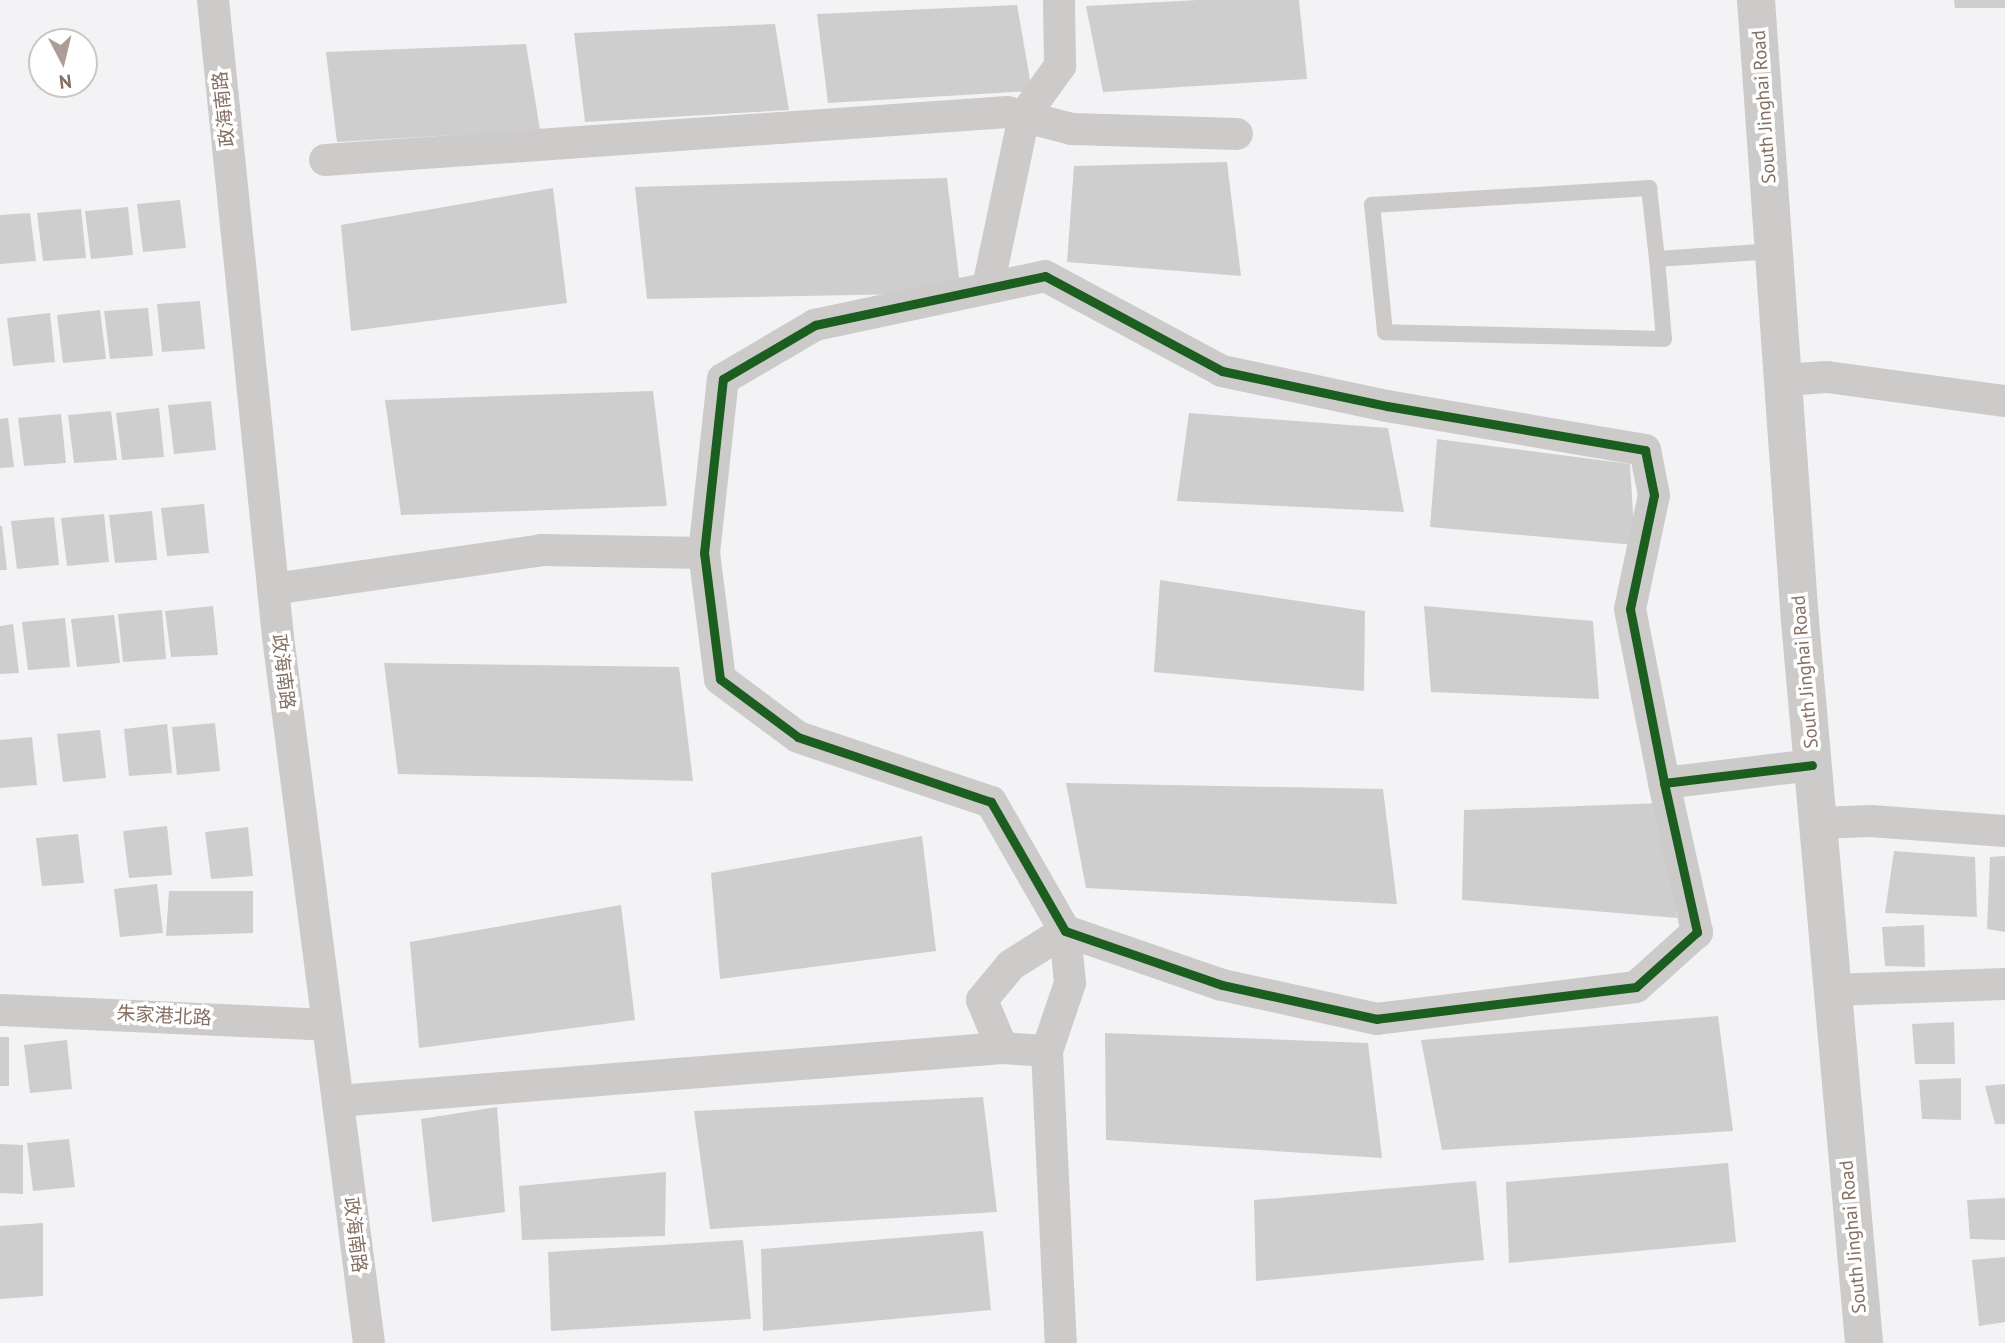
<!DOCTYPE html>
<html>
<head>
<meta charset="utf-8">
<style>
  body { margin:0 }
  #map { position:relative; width:2005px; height:1343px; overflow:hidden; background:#f3f3f5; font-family:"PT Sans","Noto Sans SC",sans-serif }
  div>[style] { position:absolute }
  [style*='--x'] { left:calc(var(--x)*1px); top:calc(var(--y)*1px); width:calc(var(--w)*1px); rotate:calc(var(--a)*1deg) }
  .building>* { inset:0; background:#cfcece }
  .service>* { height:16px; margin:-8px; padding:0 8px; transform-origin:8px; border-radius:8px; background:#cdcbca }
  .minor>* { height:32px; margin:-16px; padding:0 16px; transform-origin:16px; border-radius:16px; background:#cdcbca }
  .tertiary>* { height:38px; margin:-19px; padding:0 19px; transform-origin:19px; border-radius:19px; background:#cdcbca }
  .cycleway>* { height:9px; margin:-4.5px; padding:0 4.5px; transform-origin:4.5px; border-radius:4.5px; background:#1b5e20 }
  span { translate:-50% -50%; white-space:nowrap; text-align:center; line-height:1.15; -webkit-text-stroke:7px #fff; paint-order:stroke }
  .street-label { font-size:19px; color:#857063 }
  .north { position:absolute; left:28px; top:28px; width:70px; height:70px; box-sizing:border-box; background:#fff; border:2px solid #cec6c1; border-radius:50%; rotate:173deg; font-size:19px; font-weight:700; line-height:28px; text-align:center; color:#857063 }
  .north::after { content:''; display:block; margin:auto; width:24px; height:32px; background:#ac9e96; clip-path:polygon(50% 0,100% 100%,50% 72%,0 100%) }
</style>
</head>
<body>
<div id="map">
  <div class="building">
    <div style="clip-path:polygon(1198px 0,1299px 0,1307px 79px,1103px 92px,1086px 6px)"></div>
    <div style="clip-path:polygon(1954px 0,2005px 0,2005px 8px,1955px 8px)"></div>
    <div style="clip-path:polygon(1017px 5px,1032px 91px,828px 103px,817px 14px)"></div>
    <div style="clip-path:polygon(775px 24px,789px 110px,585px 122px,574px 33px)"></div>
    <div style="clip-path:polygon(526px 44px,540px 130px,337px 142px,326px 52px)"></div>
    <div style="clip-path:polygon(1227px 162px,1241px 276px,1067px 262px,1074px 166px)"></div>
    <div style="clip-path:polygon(947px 178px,961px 293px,647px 299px,635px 187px)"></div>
    <div style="clip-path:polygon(553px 188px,567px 303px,351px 331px,341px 225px)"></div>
    <div style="clip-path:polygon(180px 200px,186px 248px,143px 252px,137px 204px)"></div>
    <div style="clip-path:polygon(128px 207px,133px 255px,91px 259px,85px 211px)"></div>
    <div style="clip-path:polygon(81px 209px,86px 258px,43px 261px,37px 213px)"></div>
    <div style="clip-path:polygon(30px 213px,36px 261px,0 264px,0 215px)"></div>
    <div style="clip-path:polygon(200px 301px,205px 349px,162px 352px,157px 304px)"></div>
    <div style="clip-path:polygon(148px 308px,153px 356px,110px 359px,104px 311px)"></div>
    <div style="clip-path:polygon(100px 310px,106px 359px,63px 363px,57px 315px)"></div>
    <div style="clip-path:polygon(50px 313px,55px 362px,13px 366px,7px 318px)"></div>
    <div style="clip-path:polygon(653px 391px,667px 506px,401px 515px,385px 400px)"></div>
    <div style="clip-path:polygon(211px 401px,216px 450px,174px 454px,168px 405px)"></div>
    <div style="clip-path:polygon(159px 408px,164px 457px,122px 460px,116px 413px)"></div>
    <div style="clip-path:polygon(111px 411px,117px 460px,74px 463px,68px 415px)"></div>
    <div style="clip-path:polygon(1189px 413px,1388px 428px,1404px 512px,1177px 501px)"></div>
    <div style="clip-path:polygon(61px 414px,66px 463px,24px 466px,18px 418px)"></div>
    <div style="clip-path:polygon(8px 418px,14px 467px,0 468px,0 419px)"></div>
    <div style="clip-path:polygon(1437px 439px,1630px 464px,1635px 545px,1430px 527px)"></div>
    <div style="clip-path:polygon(204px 504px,209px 553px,167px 556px,161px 508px)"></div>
    <div style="clip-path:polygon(152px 511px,157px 560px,115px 563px,109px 515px)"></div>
    <div style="clip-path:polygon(104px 514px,109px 562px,67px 566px,61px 518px)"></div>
    <div style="clip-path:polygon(54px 517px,59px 565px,17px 569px,11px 521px)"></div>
    <div style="clip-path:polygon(0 526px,2px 526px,7px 570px,0 570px)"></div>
    <div style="clip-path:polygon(1160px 580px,1365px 611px,1364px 691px,1154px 672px)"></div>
    <div style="clip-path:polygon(213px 606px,218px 655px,171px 657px,165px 611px)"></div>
    <div style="clip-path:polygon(1424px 606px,1593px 621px,1599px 699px,1431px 692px)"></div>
    <div style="clip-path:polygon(162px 610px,166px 659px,123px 662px,118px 614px)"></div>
    <div style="clip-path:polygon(114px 615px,120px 663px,77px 667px,71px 619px)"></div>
    <div style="clip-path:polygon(65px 618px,70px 667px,28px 670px,22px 622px)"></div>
    <div style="clip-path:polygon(13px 624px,19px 673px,0 674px,0 626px)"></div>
    <div style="clip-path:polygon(384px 663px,679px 667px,693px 781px,398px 774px)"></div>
    <div style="clip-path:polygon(215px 723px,220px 771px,177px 775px,172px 727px)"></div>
    <div style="clip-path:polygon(167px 724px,172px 773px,129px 776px,124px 729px)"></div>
    <div style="clip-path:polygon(100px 730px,106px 778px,63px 782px,57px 734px)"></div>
    <div style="clip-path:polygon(32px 737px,37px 785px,0 788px,0 740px)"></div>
    <div style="clip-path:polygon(1066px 783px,1383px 789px,1397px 904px,1086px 888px)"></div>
    <div style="clip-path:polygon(1663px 803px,1677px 918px,1462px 900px,1464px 810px)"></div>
    <div style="clip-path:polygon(167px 826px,172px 875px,129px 878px,123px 831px)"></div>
    <div style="clip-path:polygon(248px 827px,253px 876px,211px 879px,205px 832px)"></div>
    <div style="clip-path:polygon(78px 834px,84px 883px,42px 886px,36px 838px)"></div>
    <div style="clip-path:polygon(922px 836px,936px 951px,720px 979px,711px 873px)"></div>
    <div style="clip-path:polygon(1894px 851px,1975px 857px,1977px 917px,1885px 913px)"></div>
    <div style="clip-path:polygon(2005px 856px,2005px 932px,1987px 929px,1990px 857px)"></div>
    <div style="clip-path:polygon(157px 884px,163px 933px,120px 937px,114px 889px)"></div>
    <div style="clip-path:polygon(169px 891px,253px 891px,253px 933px,166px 936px)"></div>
    <div style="clip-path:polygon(621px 905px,635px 1020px,419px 1048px,410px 942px)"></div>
    <div style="clip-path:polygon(1924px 925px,1925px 967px,1885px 966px,1882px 927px)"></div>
    <div style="clip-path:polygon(1718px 1016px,1733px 1131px,1442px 1150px,1421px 1040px)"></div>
    <div style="clip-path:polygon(1954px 1022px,1955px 1064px,1915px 1064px,1912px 1024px)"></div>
    <div style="clip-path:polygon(1105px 1033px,1368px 1043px,1382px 1158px,1106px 1140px)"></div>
    <div style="clip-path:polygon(0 1037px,9px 1037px,9px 1086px,0 1086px)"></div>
    <div style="clip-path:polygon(67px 1040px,72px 1089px,30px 1093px,24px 1045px)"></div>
    <div style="clip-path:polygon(1961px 1078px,1961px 1120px,1922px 1119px,1919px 1080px)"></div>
    <div style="clip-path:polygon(2005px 1084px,2005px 1124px,1995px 1124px,1985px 1086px)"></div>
    <div style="clip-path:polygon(983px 1097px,997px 1212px,710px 1229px,694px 1111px)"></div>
    <div style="clip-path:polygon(497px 1107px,505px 1212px,432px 1222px,421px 1119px)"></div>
    <div style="clip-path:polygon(69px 1139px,75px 1187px,33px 1191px,27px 1143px)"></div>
    <div style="clip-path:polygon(0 1144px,23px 1145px,23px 1194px,0 1193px)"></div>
    <div style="clip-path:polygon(1728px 1163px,1736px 1242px,1509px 1263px,1506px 1182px)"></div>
    <div style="clip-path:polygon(666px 1172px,665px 1236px,522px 1240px,519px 1186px)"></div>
    <div style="clip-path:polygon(1476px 1181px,1484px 1260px,1256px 1281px,1254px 1200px)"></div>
    <div style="clip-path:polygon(2005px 1198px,2005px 1240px,1970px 1239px,1967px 1200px)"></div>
    <div style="clip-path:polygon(43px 1223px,43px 1296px,0 1299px,0 1226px)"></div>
    <div style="clip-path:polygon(983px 1231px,991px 1310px,763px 1331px,761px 1249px)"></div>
    <div style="clip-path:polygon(743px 1240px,751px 1319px,551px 1331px,548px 1252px)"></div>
    <div style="clip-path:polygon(2005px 1257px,2005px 1322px,1979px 1326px,1972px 1260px)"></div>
  </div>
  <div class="service">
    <div style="--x:1657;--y:259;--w:80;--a:85"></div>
    <div style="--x:1664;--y:339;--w:279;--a:-178.6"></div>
    <div style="--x:1385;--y:332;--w:128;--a:-95.8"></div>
    <div style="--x:1372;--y:205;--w:278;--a:-3.5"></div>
    <div style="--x:1649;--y:188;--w:71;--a:83.6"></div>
    <div style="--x:1657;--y:259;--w:118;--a:-3.9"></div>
  </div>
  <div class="minor">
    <div style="--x:213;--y:0;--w:640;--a:84.17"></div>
    <div style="--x:278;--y:637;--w:712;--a:82.66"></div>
    <div style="--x:325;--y:160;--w:684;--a:-4.03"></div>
    <div style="--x:1007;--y:112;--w:67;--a:14.7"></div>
    <div style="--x:1072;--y:129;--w:165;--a:1.7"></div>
    <div style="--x:988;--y:287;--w:175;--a:-78.1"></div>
    <div style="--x:1024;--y:116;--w:62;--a:-54.2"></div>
    <div style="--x:1060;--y:66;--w:66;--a:-90.9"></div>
    <div style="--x:1785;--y:380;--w:42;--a:-4.1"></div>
    <div style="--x:1827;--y:377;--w:180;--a:7.7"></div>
    <div style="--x:273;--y:589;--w:272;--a:-8.2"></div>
    <div style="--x:542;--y:550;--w:162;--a:1.1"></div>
    <div style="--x:1664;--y:783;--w:153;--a:77.5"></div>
    <div style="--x:1697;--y:932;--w:82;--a:138"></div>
    <div style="--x:1636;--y:987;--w:261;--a:173"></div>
    <div style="--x:1377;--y:1019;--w:159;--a:-167.6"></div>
    <div style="--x:1222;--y:985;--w:166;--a:-161"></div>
    <div style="--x:1065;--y:931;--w:149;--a:-119.8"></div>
    <div style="--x:991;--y:802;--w:204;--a:-161.4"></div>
    <div style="--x:798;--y:737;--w:97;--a:-143.4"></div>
    <div style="--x:720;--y:679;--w:127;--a:-97.2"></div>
    <div style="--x:704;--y:553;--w:175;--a:-83.8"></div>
    <div style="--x:723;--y:379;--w:107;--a:-30.4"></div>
    <div style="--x:815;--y:325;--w:235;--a:-12"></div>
    <div style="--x:1045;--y:276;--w:201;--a:28.2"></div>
    <div style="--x:1222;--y:371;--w:169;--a:12"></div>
    <div style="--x:1387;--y:406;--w:262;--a:9.7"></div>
    <div style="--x:1645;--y:450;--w:46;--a:78.7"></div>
    <div style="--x:1654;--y:495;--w:116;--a:101.9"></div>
    <div style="--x:1630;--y:609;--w:177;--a:78.9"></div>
    <div style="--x:1664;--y:783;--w:149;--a:-6.9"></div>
    <div style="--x:1817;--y:823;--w:54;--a:-2.1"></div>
    <div style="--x:1871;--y:821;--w:134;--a:4.3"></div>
    <div style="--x:1831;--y:990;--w:174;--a:-2"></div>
    <div style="--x:0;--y:1010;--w:328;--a:2.6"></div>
    <div style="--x:1047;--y:1051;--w:45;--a:-176.2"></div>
    <div style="--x:1002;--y:1048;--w:52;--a:-112.6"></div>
    <div style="--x:982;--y:1000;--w:45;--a:-50.4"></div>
    <div style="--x:1011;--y:965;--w:64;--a:-32.2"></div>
    <div style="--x:1065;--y:931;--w:52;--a:84.5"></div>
    <div style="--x:1070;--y:983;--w:72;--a:108.7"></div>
    <div style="--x:1047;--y:1051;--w:292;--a:87.3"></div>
    <div style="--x:338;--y:1101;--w:666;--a:-4.56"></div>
  </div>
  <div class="tertiary">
    <div style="--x:1756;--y:0;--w:623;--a:85.95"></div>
    <div style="--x:1800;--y:621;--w:725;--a:84.93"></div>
  </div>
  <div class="cycleway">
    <div style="--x:1664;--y:783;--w:153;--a:77.5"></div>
    <div style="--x:1697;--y:932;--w:82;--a:138"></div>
    <div style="--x:1636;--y:987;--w:261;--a:173"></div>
    <div style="--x:1377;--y:1019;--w:159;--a:-167.6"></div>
    <div style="--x:1222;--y:985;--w:166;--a:-161"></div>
    <div style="--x:1065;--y:931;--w:149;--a:-119.8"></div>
    <div style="--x:991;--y:802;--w:204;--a:-161.4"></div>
    <div style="--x:798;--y:737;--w:97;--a:-143.4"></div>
    <div style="--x:720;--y:679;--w:127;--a:-97.2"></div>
    <div style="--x:704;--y:553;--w:175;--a:-83.8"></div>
    <div style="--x:723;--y:379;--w:107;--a:-30.4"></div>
    <div style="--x:815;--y:325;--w:235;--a:-12"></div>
    <div style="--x:1045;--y:276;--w:201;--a:28.2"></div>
    <div style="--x:1222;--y:371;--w:169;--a:12"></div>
    <div style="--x:1387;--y:406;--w:262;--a:9.7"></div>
    <div style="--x:1645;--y:450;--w:46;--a:78.7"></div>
    <div style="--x:1654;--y:495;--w:116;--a:101.9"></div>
    <div style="--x:1630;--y:609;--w:177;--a:78.9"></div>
    <div style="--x:1664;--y:783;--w:149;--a:-6.9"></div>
  </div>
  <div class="street-label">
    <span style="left:1764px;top:107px;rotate:-94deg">South Jinghai Road</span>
    <span style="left:224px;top:109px;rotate:-96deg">政海南路</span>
    <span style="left:283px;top:672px;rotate:83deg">政海南路</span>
    <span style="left:1805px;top:672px;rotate:-95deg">South Jinghai Road</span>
    <span style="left:164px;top:1016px;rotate:3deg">朱家港北路</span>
    <span style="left:355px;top:1235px;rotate:83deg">政海南路</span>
    <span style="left:1853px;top:1237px;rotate:-95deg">South Jinghai Road</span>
  </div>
  <div class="north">N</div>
</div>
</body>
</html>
